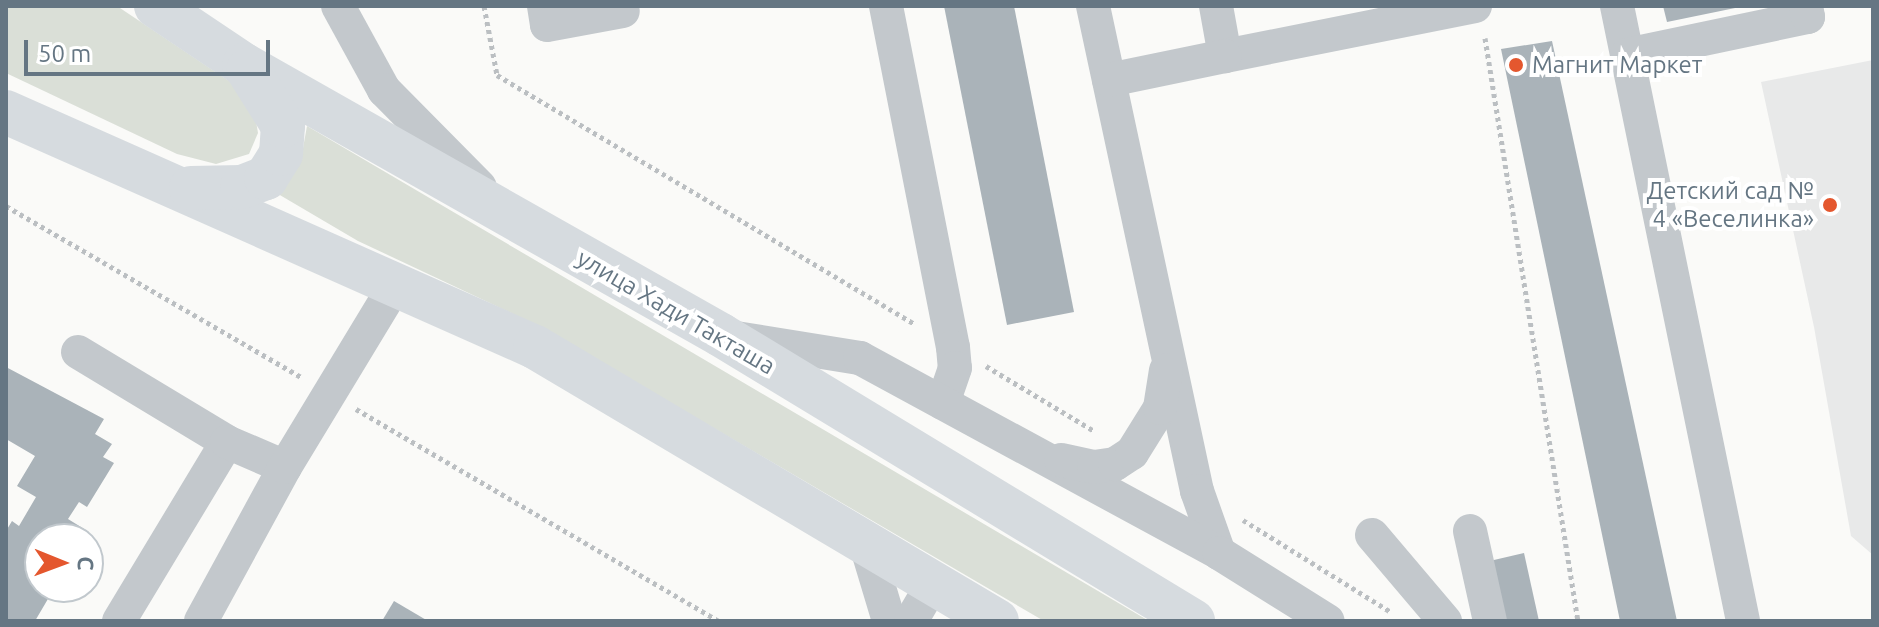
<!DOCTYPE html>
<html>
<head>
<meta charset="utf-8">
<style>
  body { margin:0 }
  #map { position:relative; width:1879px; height:627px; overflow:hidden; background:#fafaf8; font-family:Ubuntu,sans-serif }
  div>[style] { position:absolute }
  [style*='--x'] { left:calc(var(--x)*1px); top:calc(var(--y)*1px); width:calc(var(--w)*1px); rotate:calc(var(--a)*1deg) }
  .built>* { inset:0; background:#e8e9e9 }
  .green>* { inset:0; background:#dadfd7 }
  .building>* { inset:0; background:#aab3b9 }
  .path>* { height:5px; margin-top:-2.5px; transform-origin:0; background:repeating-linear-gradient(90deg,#bbbfc2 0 4px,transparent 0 8px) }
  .minor>* { height:34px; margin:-17px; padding:0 17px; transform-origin:17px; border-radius:17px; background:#c3c8cc }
  .major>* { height:44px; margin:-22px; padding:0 22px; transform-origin:22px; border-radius:22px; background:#d6dbdf }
  .dots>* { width:22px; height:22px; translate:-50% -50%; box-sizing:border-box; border:4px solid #fff; border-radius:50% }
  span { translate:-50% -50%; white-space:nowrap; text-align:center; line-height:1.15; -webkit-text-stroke:8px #fff; paint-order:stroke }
  .poi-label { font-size:24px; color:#657683 }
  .left { translate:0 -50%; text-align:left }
  .right { translate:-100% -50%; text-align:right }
  .street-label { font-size:24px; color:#657683 }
  .frame { position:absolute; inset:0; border:8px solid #657683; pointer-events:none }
  .north { position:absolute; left:24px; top:523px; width:80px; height:80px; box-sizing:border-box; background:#fff; border:2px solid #c1c8cd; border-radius:50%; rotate:91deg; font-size:22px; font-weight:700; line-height:32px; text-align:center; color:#657683 }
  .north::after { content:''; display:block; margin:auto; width:28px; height:36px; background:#e4572e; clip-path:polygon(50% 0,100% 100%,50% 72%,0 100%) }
  .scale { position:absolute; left:24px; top:40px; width:246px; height:36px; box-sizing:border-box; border:4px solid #657683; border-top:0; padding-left:10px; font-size:24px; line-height:28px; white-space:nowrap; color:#657683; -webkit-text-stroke:6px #fff; paint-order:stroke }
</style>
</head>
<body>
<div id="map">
  <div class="built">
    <div style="clip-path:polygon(1873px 60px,1873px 555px,1851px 536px,1814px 327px,1761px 82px)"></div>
  </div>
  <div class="green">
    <div style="clip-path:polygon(6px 6px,117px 6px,235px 85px,254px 109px,258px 133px,249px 154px,216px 164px,177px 154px,6px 73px)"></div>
    <div style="clip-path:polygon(307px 126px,1149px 621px,1044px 621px,539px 326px,358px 241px,273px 191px,303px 148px)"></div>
  </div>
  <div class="building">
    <div style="clip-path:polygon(944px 6px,1014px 6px,1074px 312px,1007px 325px)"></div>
    <div style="clip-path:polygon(1663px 6px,1740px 6px,1740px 7px,1667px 22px)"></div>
    <div style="clip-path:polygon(1552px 41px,1677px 621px,1620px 621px,1501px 49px)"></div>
    <div style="clip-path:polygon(6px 367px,104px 419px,95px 434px,112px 444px,103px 457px,114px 463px,87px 507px,79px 502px,68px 519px,89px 532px,84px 539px,40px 539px,40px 587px,55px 587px,35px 621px,6px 621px,6px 531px,12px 521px,19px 526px,36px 497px,17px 486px,35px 456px,6px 439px)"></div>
    <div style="clip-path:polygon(1524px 553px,1539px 621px,1495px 621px,1481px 563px)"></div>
    <div style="clip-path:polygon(394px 601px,428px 621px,382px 621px)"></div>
  </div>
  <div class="path">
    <div style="--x:484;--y:6;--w:70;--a:79.3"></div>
    <div style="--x:497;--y:75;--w:487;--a:30.8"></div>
    <div style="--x:1485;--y:38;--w:590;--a:80.94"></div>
    <div style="--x:6;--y:206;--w:343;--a:30.1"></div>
    <div style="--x:986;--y:366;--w:126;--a:31"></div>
    <div style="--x:356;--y:409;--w:420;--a:30.3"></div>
    <div style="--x:1243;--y:520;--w:174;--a:31.9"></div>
  </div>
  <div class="minor">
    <div style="--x:338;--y:6;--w:96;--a:61.3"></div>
    <div style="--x:384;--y:90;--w:136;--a:45.3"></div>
    <div style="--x:544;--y:6;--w:19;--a:81"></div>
    <div style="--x:547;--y:25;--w:77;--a:-10.4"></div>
    <div style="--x:886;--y:6;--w:348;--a:78.9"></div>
    <div style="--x:953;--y:347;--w:21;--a:85"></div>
    <div style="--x:955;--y:368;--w:37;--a:109"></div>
    <div style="--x:1093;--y:6;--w:496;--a:77.9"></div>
    <div style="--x:1197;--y:491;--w:66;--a:70.5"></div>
    <div style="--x:1216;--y:6;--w:51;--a:79.8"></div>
    <div style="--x:1225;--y:56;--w:255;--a:-11.3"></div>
    <div style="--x:1617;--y:6;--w:628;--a:78.42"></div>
    <div style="--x:1627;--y:55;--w:185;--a:-11.9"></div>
    <div style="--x:1808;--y:17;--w:11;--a:-100"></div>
    <div style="--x:1109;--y:80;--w:118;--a:-11.7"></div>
    <div style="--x:736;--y:338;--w:126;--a:9.2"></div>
    <div style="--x:860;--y:358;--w:409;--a:28.5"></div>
    <div style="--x:1219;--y:553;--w:128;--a:32"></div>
    <div style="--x:78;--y:352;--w:174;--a:31.1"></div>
    <div style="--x:1061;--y:460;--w:34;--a:12"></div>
    <div style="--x:1094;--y:467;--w:21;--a:-8"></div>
    <div style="--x:1115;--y:464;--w:20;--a:-33"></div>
    <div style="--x:1132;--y:453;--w:53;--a:-58.1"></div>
    <div style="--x:1160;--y:408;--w:38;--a:-81"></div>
    <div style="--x:1470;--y:531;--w:92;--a:77.5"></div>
    <div style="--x:1372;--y:535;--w:113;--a:49.7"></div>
    <div style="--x:865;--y:541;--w:84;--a:73.3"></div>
    <div style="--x:119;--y:621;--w:209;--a:-58.9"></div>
    <div style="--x:227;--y:442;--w:63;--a:23.3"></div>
    <div style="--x:201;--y:621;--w:175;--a:-61.4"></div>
    <div style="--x:285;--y:467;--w:216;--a:-58.8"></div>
    <div style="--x:911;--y:621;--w:45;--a:-59.5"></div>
  </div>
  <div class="major">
    <div style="--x:156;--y:6;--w:106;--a:33.8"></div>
    <div style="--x:244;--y:65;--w:548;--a:29.51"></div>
    <div style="--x:721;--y:335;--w:552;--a:31.21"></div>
    <div style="--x:6;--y:112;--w:579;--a:23.95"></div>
    <div style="--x:535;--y:347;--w:537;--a:30.67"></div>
    <div style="--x:191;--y:188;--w:51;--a:-1.1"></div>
    <div style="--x:242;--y:187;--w:26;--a:-21"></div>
    <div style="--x:266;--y:178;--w:28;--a:-58"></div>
    <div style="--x:281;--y:154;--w:28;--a:-86"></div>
    <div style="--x:283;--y:126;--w:66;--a:-122"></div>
  </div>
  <div class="dots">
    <div style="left:1516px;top:65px;background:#e4572e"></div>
    <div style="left:1830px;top:205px;background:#e4572e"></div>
  </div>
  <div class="poi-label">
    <span class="left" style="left:1532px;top:65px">Магнит Маркет</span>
    <span class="right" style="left:1814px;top:205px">Детский сад №<br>4 «Веселинка»</span>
  </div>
  <div class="street-label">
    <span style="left:676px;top:312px;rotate:30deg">улица Хади Такташа</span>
  </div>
  <div class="frame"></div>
  <div class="north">С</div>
  <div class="scale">50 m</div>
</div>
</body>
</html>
